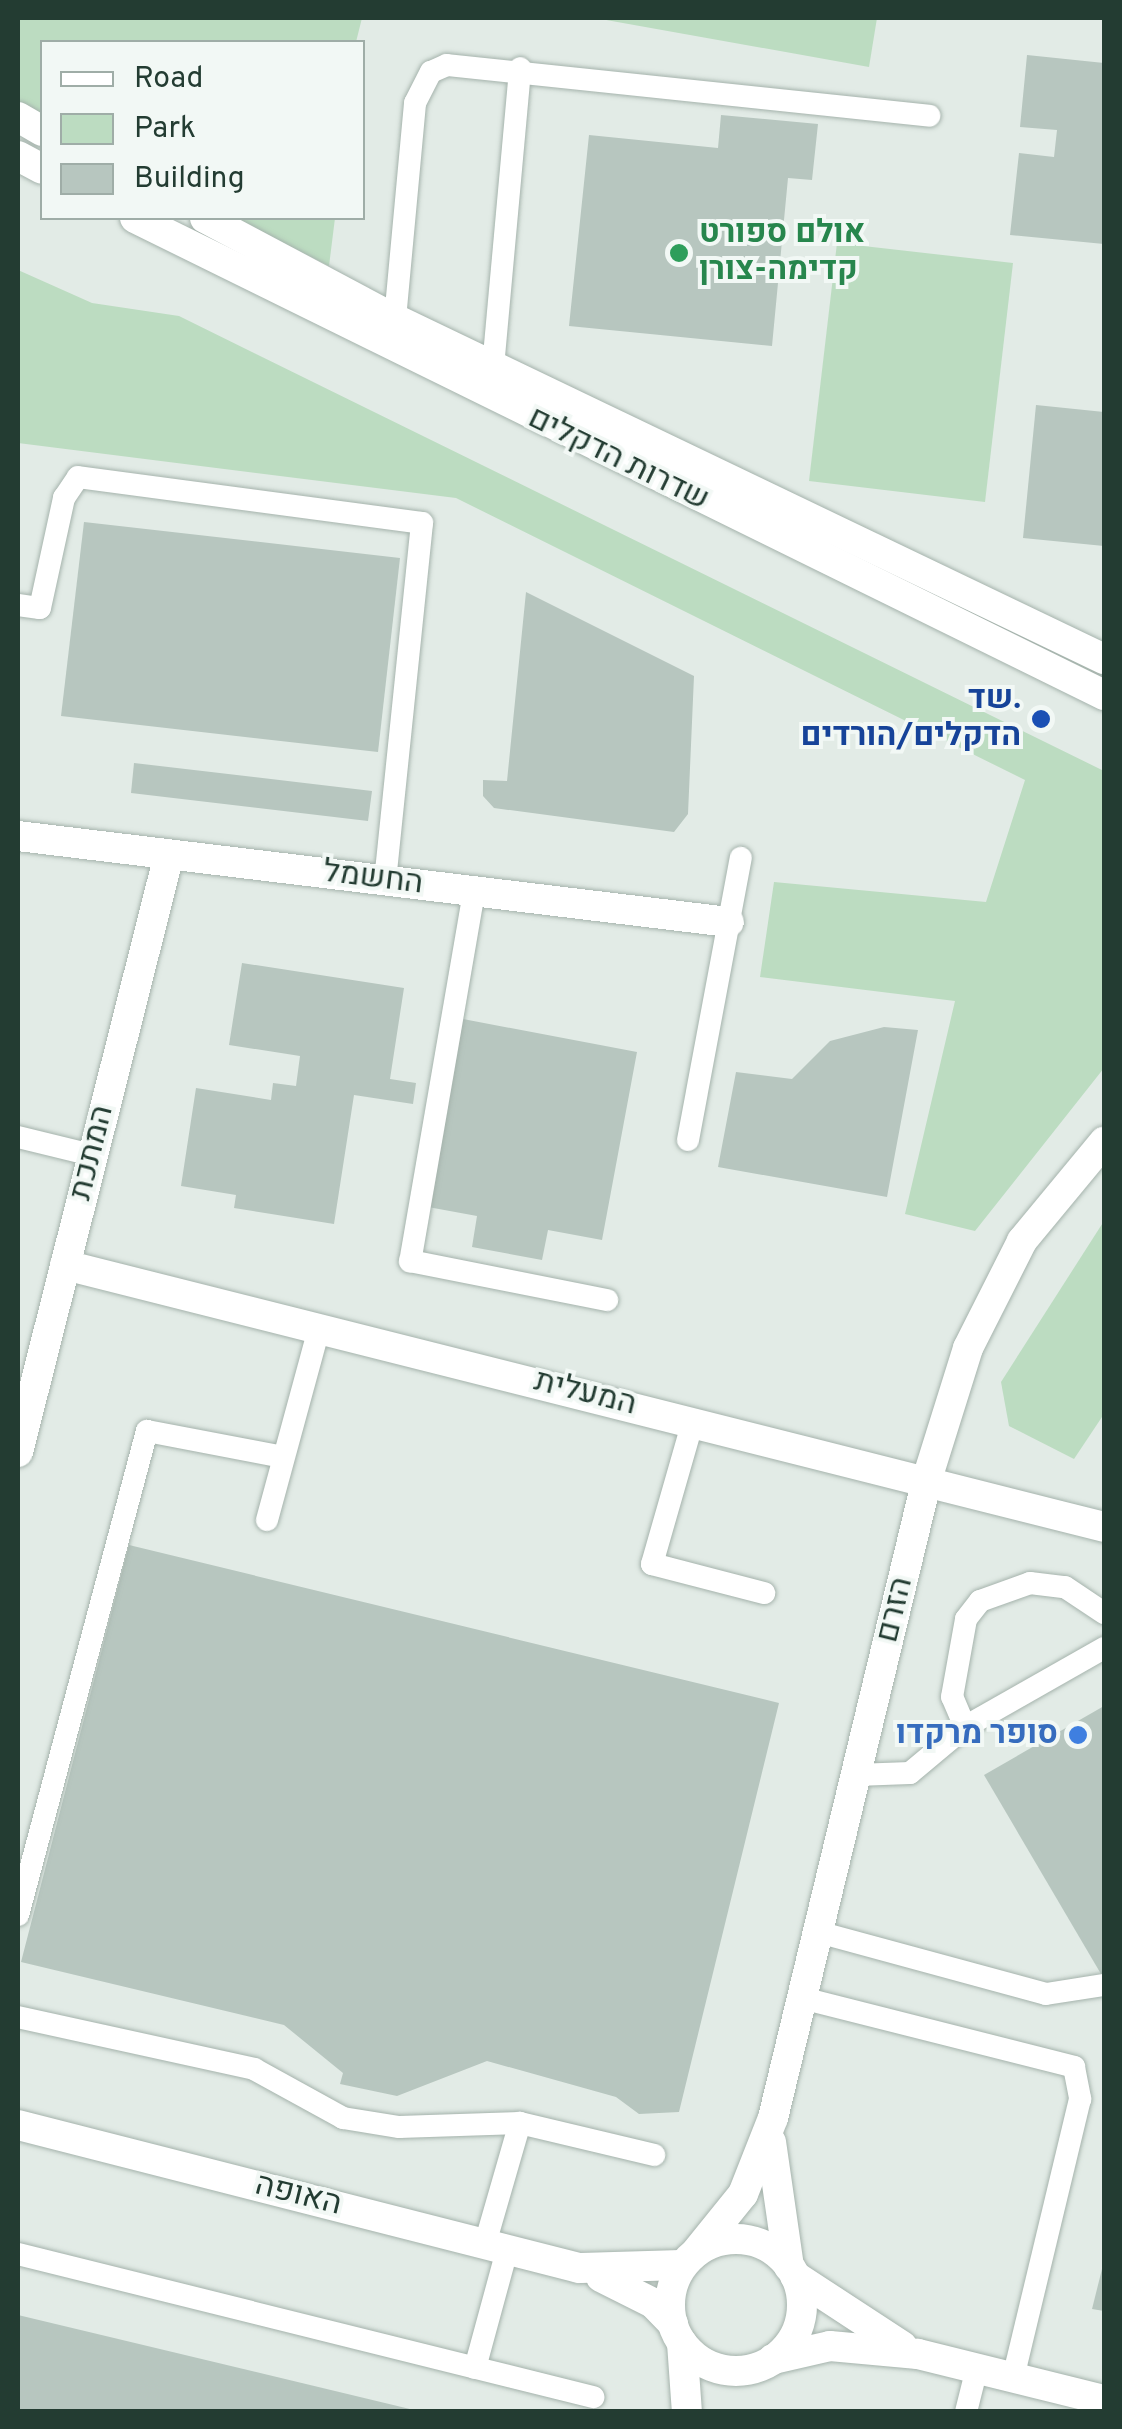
<!DOCTYPE html>
<html>
<head>
<meta charset="utf-8">
<style>
  body { margin:0 }
  #map { position:relative; width:1122px; height:2429px; overflow:hidden; background:#e2ebe6; font-family:Overpass,Heebo,sans-serif }
  div>[style] { position:absolute }
  [style*='--x'] { left:calc(var(--x)*1px); top:calc(var(--y)*1px); width:calc(var(--w)*1px); rotate:calc(var(--a)*1deg) }
  .green>* { inset:0; background:#bcdcc1 }
  .building>* { inset:0; background:#b7c6bf }
  .roads { filter:drop-shadow(0 0 2px #a5b3ac) drop-shadow(0 0 2px #a5b3ac) }
  .service>* { height:22px; margin:-11px; padding:0 11px; transform-origin:11px; border-radius:11px; background:#fff }
  .minor>* { height:30px; margin:-15px; padding:0 15px; transform-origin:15px; border-radius:15px; background:#fff }
  .minor>.ring { margin:-15px; padding:0; box-sizing:content-box; background:none; border:30px solid #fff; border-radius:50% }
  .tertiary>* { height:30px; margin:-15px; padding:0 15px; transform-origin:15px; border-radius:15px; background:#fff }
  .dots>* { width:28px; height:28px; translate:-50% -50%; box-sizing:border-box; border:5px solid #f2f8f5; border-radius:50% }
  span { translate:-50% -50%; white-space:nowrap; text-align:center; line-height:1.15; -webkit-text-stroke:8px #f2f8f5; paint-order:stroke }
  .leisure-label { font-size:32px; color:#27864d; font-weight:700 }
  .left { translate:0 -50%; text-align:left }
  .street-label { font-size:32px; color:#233c32 }
  .transit-label { font-size:32px; color:#164399; font-weight:700 }
  .right { translate:-100% -50%; text-align:right }
  .shop-label { font-size:32px; color:#366cbe; font-weight:700 }
  .frame { position:absolute; inset:0; border:20px solid #233c32; pointer-events:none }
  .legend { position:absolute; left:40px; top:40px; width:325px; height:180px; box-sizing:border-box; background:#f2f8f5; border:2px solid #9fada7; margin:0; padding:12px 18px; list-style:none; font-size:30px; color:#233c32 }
  .legend li { display:flex; align-items:center; gap:20px; height:50px }
  .legend b { width:50px; border:2px solid #9fada7 }
</style>
</head>
<body>
<div id="map">
  <div class="green">
    <div style="clip-path:polygon(18px 18px,362px 18px,356px 42px,42px 42px,42px 120px,18px 104px)"></div>
    <div style="clip-path:polygon(595px 18px,877px 18px,869px 67px)"></div>
    <div style="clip-path:polygon(234px 218px,335px 218px,329px 266px)"></div>
    <div style="clip-path:polygon(837px 243px,1013px 263px,985px 502px,809px 481px)"></div>
    <div style="clip-path:polygon(18px 270px,92px 303px,179px 316px,1104px 771px,1104px 1068px,975px 1231px,905px 1214px,955px 1001px,760px 977px,774px 882px,986px 902px,1025px 780px,456px 498px,18px 443px)"></div>
    <div style="clip-path:polygon(1104px 1221px,1104px 1414px,1074px 1459px,1009px 1426px,1001px 1382px)"></div>
  </div>
  <div class="building">
    <div style="clip-path:polygon(1027px 55px,1104px 63px,1104px 244px,1010px 235px,1019px 153px,1054px 157px,1057px 130px,1020px 127px)"></div>
    <div style="clip-path:polygon(721px 115px,818px 124px,812px 180px,788px 178px,772px 346px,569px 326px,589px 135px,718px 148px)"></div>
    <div style="clip-path:polygon(1036px 405px,1104px 412px,1104px 546px,1023px 538px)"></div>
    <div style="clip-path:polygon(84px 522px,400px 558px,378px 752px,61px 716px)"></div>
    <div style="clip-path:polygon(526px 592px,694px 676px,688px 814px,674px 832px,494px 808px,483px 796px,483px 780px,507px 781px)"></div>
    <div style="clip-path:polygon(134px 763px,372px 791px,368px 821px,131px 793px)"></div>
    <div style="clip-path:polygon(242px 963px,404px 988px,390px 1079px,416px 1083px,413px 1104px,354px 1095px,334px 1224px,234px 1208px,236px 1195px,181px 1186px,196px 1088px,271px 1100px,273px 1083px,296px 1086px,300px 1056px,229px 1045px)"></div>
    <div style="clip-path:polygon(463px 1019px,637px 1052px,602px 1240px,548px 1230px,542px 1260px,472px 1247px,477px 1216px,428px 1207px)"></div>
    <div style="clip-path:polygon(884px 1027px,918px 1030px,887px 1197px,718px 1167px,736px 1072px,792px 1079px,830px 1041px)"></div>
    <div style="clip-path:polygon(129px 1545px,779px 1703px,679px 2112px,639px 2114px,616px 2097px,487px 2061px,397px 2096px,340px 2084px,343px 2073px,284px 2025px,21px 1962px)"></div>
    <div style="clip-path:polygon(1104px 1706px,1104px 1972px,1101px 1974px,984px 1775px)"></div>
    <div style="clip-path:polygon(1103px 2265px,1104px 2265px,1104px 2311px,1092px 2309px)"></div>
    <div style="clip-path:polygon(18px 2315px,414px 2410px,413px 2412px,18px 2412px)"></div>
  </div>
  <div class="roads">
    <div class="service">
      <div style="--x:395;--y:319;--w:217;--a:-84.7"></div>
      <div style="--x:415;--y:103;--w:35;--a:-63"></div>
      <div style="--x:431;--y:72;--w:17;--a:-24"></div>
      <div style="--x:447;--y:65;--w:485;--a:6"></div>
      <div style="--x:493;--y:367;--w:300;--a:-84.8"></div>
      <div style="--x:18;--y:605;--w:22;--a:8"></div>
      <div style="--x:40;--y:608;--w:113;--a:-77.7"></div>
      <div style="--x:64;--y:498;--w:25;--a:-56"></div>
      <div style="--x:78;--y:477;--w:347;--a:7.6"></div>
      <div style="--x:422;--y:523;--w:360;--a:95.9"></div>
      <div style="--x:474;--y:892;--w:375;--a:99.8"></div>
      <div style="--x:410;--y:1261;--w:201;--a:11.2"></div>
      <div style="--x:18;--y:1137;--w:76;--a:13.7"></div>
      <div style="--x:688;--y:1140;--w:287;--a:-79.4"></div>
      <div style="--x:693;--y:1421;--w:149;--a:106"></div>
      <div style="--x:652;--y:1564;--w:116;--a:14.5"></div>
      <div style="--x:267;--y:1520;--w:199;--a:-74.8"></div>
      <div style="--x:965;--y:1727;--w:33;--a:-113"></div>
      <div style="--x:952;--y:1697;--w:79;--a:-79.8"></div>
      <div style="--x:966;--y:1619;--w:23;--a:-52"></div>
      <div style="--x:980;--y:1601;--w:53;--a:-19.8"></div>
      <div style="--x:1030;--y:1583;--w:35;--a:7"></div>
      <div style="--x:1065;--y:1587;--w:47;--a:33.7"></div>
      <div style="--x:856;--y:1775;--w:54;--a:-2.1"></div>
      <div style="--x:910;--y:1773;--w:72;--a:-39.9"></div>
      <div style="--x:965;--y:1727;--w:160;--a:-29.6"></div>
      <div style="--x:18;--y:1915;--w:501;--a:-75.08"></div>
      <div style="--x:147;--y:1431;--w:138;--a:10.8"></div>
      <div style="--x:818;--y:1932;--w:236;--a:15.2"></div>
      <div style="--x:1046;--y:1994;--w:59;--a:-8.8"></div>
      <div style="--x:802;--y:1998;--w:281;--a:14.2"></div>
      <div style="--x:1074;--y:2067;--w:33;--a:79"></div>
      <div style="--x:1080;--y:2099;--w:287;--a:103.5"></div>
      <div style="--x:18;--y:2017;--w:242;--a:12.4"></div>
      <div style="--x:254;--y:2069;--w:102;--a:28.8"></div>
      <div style="--x:343;--y:2118;--w:57;--a:9.1"></div>
      <div style="--x:399;--y:2127;--w:121;--a:-1.9"></div>
      <div style="--x:520;--y:2123;--w:138;--a:13.4"></div>
      <div style="--x:485;--y:2244;--w:126;--a:-73.9"></div>
      <div style="--x:18;--y:2254;--w:593;--a:13.97"></div>
      <div style="--x:475;--y:2368;--w:122;--a:-74.8"></div>
      <div style="--x:966;--y:2412;--w:45;--a:-76"></div>
    </div>
    <div class="minor">
      <div style="--x:18;--y:836;--w:716;--a:6.9"></div>
      <div style="--x:65;--y:1265;--w:1072;--a:14.15"></div>
      <div style="--x:18;--y:1452;--w:616;--a:-75.81"></div>
      <div style="--x:18;--y:2125;--w:579;--a:14.3"></div>
      <div style="--x:579;--y:2268;--w:104;--a:-1.7"></div>
      <div style="--x:771;--y:2142;--w:126;--a:81.8"></div>
      <div class="ring" style="left:670px;top:2239px;width:102px;height:102px"></div>
      <div style="--x:697;--y:2251;--w:73;--a:-51.1"></div>
      <div style="--x:743;--y:2194;--w:82;--a:-68.5"></div>
      <div style="--x:773;--y:2118;--w:657;--a:-76.45"></div>
      <div style="--x:927;--y:1479;--w:137;--a:-72.6"></div>
      <div style="--x:968;--y:1348;--w:120;--a:-63.2"></div>
      <div style="--x:1022;--y:1241;--w:129;--a:-50.4"></div>
      <div style="--x:795;--y:2276;--w:128;--a:33.2"></div>
      <div style="--x:601;--y:2277;--w:58;--a:26.6"></div>
      <div style="--x:653;--y:2303;--w:29;--a:46"></div>
      <div style="--x:682;--y:2343;--w:69;--a:85.9"></div>
      <div style="--x:773;--y:2359;--w:58;--a:-12.8"></div>
      <div style="--x:830;--y:2346;--w:88;--a:5.2"></div>
      <div style="--x:918;--y:2354;--w:192;--a:13.9"></div>
    </div>
    <div class="tertiary">
      <div style="--x:18;--y:117;--w:28;--a:30"></div>
      <div style="--x:18;--y:156;--w:27;--a:28"></div>
      <div style="--x:135;--y:218;--w:1080;--a:26.21"></div>
      <div style="--x:205;--y:218;--w:215;--a:28"></div>
      <div style="--x:395;--y:319;--w:786;--a:25.62"></div>
    </div>
  </div>
  <div class="dots">
    <div style="left:679px;top:253px;background:#2e9e5b"></div>
    <div style="left:1041px;top:719px;background:#1a4fb4"></div>
    <div style="left:1078px;top:1735px;background:#3f7fe0"></div>
  </div>
  <div class="leisure-label">
    <span class="left" style="left:699px;top:253px">אולם ספורט<br>קדימה-צורן</span>
  </div>
  <div class="street-label">
    <span style="left:618px;top:460px;rotate:26deg">שדרות הדקלים</span>
    <span style="left:373px;top:879px;rotate:7deg">החשמל</span>
    <span style="left:93px;top:1153px;rotate:-76deg">המתכת</span>
    <span style="left:585px;top:1394px;rotate:14deg">המעלית</span>
    <span style="left:896px;top:1610px;rotate:-76deg">הזרם</span>
    <span style="left:298px;top:2196px;rotate:14deg">האופה</span>
  </div>
  <div class="transit-label">
    <span class="right" style="left:1021px;top:719px">שד.<br>הדקלים/הורדים</span>
  </div>
  <div class="shop-label">
    <span class="right" style="left:1058px;top:1735px">סופר מרקדו</span>
  </div>
  <div class="frame"></div>
  <ul class="legend">
  <li><b style="height:12px;background:#fff"></b>Road</li>
  <li><b style="height:28px;background:#bcdcc1"></b>Park</li>
  <li><b style="height:28px;background:#b7c6bf"></b>Building</li>
  </ul>
</div>
</body>
</html>
